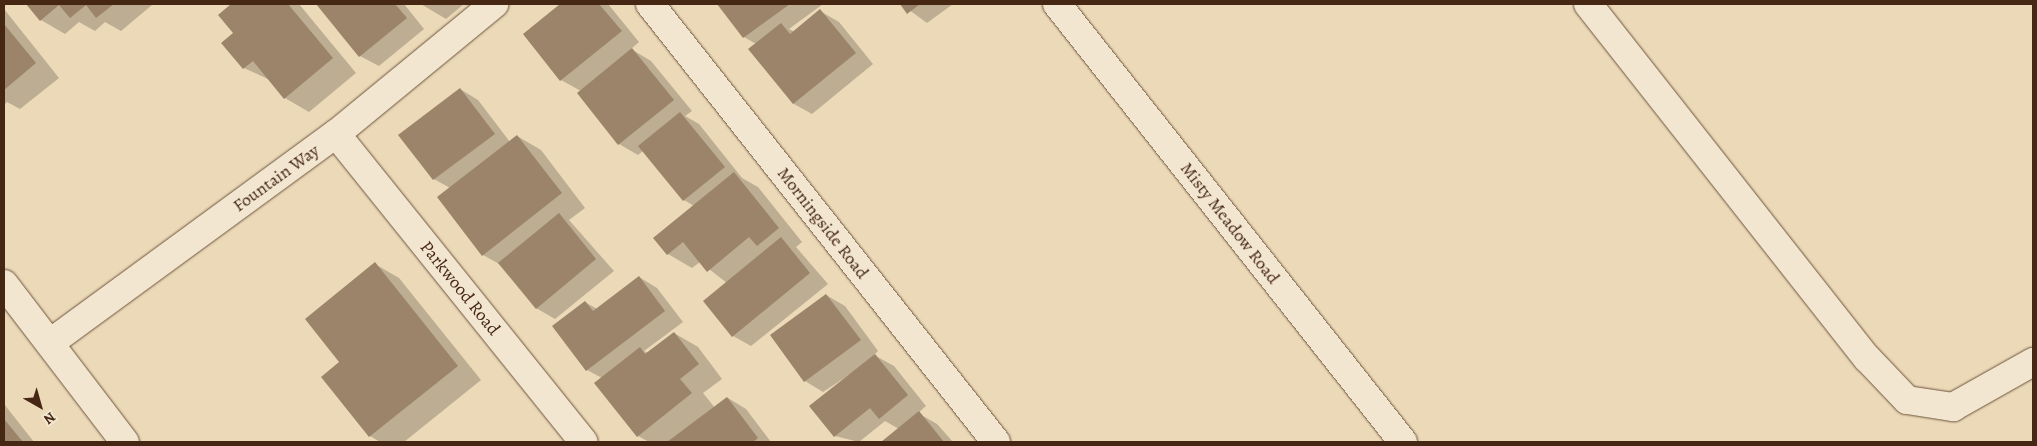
<!DOCTYPE html>
<html>
<head>
<meta charset="utf-8">
<style>
  body { margin:0 }
  #map { position:relative; width:2037px; height:446px; overflow:hidden; background:#ebd9b8; font-family:Alegreya,serif }
  div>[style] { position:absolute }
  [style*='--x'] { left:calc(var(--x)*1px); top:calc(var(--y)*1px); width:calc(var(--w)*1px); rotate:calc(var(--a)*1deg) }
  .shadow>* { inset:0; background:#0003 }
  .building>* { inset:0; background:#9b8469 }
  .roads { filter:drop-shadow(0 0 1px #6e543c) drop-shadow(0 0 1px #6e543c) }
  .minor>* { height:28px; margin:-14px; padding:0 14px; transform-origin:14px; border-radius:14px; background:#f2e6d1 }
  span { translate:-50% -50%; white-space:nowrap; text-align:center; line-height:1.15; -webkit-text-stroke:4px #f2e6d1; paint-order:stroke }
  .street-label { font-size:18px; color:#452713 }
  .frame { position:absolute; inset:0; border:5px solid #452713; pointer-events:none }
  .north { position:absolute; left:15px; top:381px; width:50px; height:50px; -webkit-text-stroke:4px #f2e6d1; paint-order:stroke; rotate:142deg; font-size:14px; font-weight:700; line-height:20px; text-align:center; color:#452713 }
  .north::after { content:''; display:block; margin:auto; width:18px; height:22px; background:#452713; clip-path:polygon(50% 0,100% 100%,50% 72%,0 100%) }
</style>
</head>
<body>
<div id="map">
  <div class="shadow">
    <div style="clip-path:polygon(28px 4px,151px 4px,152px 5px,121px 31px,105px 22px,95px 31px,79px 22px,65px 34px,41px 20px)"></div>
    <div style="clip-path:polygon(233px 4px,299px 4px,356px 73px,309px 112px,285px 98px,270px 80px,244px 68px,235px 33px,220px 15px)"></div>
    <div style="clip-path:polygon(318px 4px,404px 4px,424px 29px,379px 66px,360px 56px)"></div>
    <div style="clip-path:polygon(421px 4px,464px 4px,446px 19px)"></div>
    <div style="clip-path:polygon(562px 4px,608px 4px,639px 42px,631px 49px,651px 61px,692px 111px,685px 116px,699px 124px,742px 178px,758px 187px,802px 242px,796px 247px,828px 284px,751px 346px,733px 336px,727px 283px,700px 262px,692px 268px,668px 254px,694px 206px,684px 200px,644px 150px,638px 155px,619px 144px,581px 91px,561px 80px,524px 35px)"></div>
    <div style="clip-path:polygon(719px 4px,823px 4px,789px 29px,795px 32px,820px 11px,839px 22px,873px 64px,812px 114px,794px 104px,749px 49px,756px 44px,744px 37px)"></div>
    <div style="clip-path:polygon(901px 4px,953px 4px,927px 23px)"></div>
    <div style="clip-path:polygon(4px 9px,59px 78px,20px 109px,7px 102px,4px 105px)"></div>
    <div style="clip-path:polygon(460px 89px,478px 100px,510px 142px,517px 136px,541px 150px,585px 208px,569px 220px,614px 271px,555px 319px,536px 308px,501px 265px,483px 255px,450px 188px,434px 179px,400px 135px)"></div>
    <div style="clip-path:polygon(375px 264px,399px 278px,481px 380px,404px 442px,380px 442px,370px 436px)"></div>
    <div style="clip-path:polygon(639px 277px,657px 288px,683px 322px,644px 351px,648px 353px,674px 333px,698px 347px,722px 379px,703px 393px,715px 408px,728px 398px,746px 409px,771px 442px,649px 442px,638px 436px,602px 378px,587px 370px,585px 302px,597px 309px)"></div>
    <div style="clip-path:polygon(826px 295px,845px 306px,878px 351px,874px 355px,894px 366px,926px 406px,918px 413px,937px 424px,953px 442px,883px 442px,899px 429px,885px 421px,859px 442px,835px 436px,855px 371px,823px 392px,805px 381px)"></div>
    <div style="clip-path:polygon(4px 404px,34px 442px,4px 442px)"></div>
  </div>
  <div class="building">
    <div style="clip-path:polygon(26px 4px,114px 4px,96px 18px,86px 5px,70px 18px,59px 5px,40px 21px)"></div>
    <div style="clip-path:polygon(231px 4px,288px 4px,333px 58px,284px 99px,253px 61px,243px 69px,221px 43px,233px 33px,218px 15px)"></div>
    <div style="clip-path:polygon(316px 4px,395px 4px,407px 18px,359px 57px)"></div>
    <div style="clip-path:polygon(560px 4px,599px 4px,622px 31px,560px 81px,523px 34px)"></div>
    <div style="clip-path:polygon(717px 4px,790px 4px,743px 38px)"></div>
    <div style="clip-path:polygon(900px 4px,920px 4px,907px 14px)"></div>
    <div style="clip-path:polygon(820px 9px,856px 53px,793px 104px,748px 49px,781px 23px,790px 34px)"></div>
    <div style="clip-path:polygon(4px 24px,36px 63px,4px 90px)"></div>
    <div style="clip-path:polygon(632px 48px,674px 100px,618px 145px,577px 93px)"></div>
    <div style="clip-path:polygon(460px 88px,495px 134px,433px 180px,398px 135px)"></div>
    <div style="clip-path:polygon(680px 112px,725px 167px,683px 201px,638px 146px)"></div>
    <div style="clip-path:polygon(517px 135px,562px 193px,482px 256px,437px 197px)"></div>
    <div style="clip-path:polygon(734px 172px,779px 228px,757px 246px,749px 237px,707px 272px,683px 242px,667px 255px,653px 238px)"></div>
    <div style="clip-path:polygon(559px 213px,596px 259px,536px 309px,498px 263px)"></div>
    <div style="clip-path:polygon(781px 237px,810px 273px,732px 337px,703px 301px)"></div>
    <div style="clip-path:polygon(375px 262px,458px 366px,369px 437px,321px 377px,339px 362px,305px 319px)"></div>
    <div style="clip-path:polygon(639px 276px,665px 311px,586px 371px,552px 326px,585px 301px,593px 311px)"></div>
    <div style="clip-path:polygon(826px 294px,861px 340px,804px 382px,770px 335px)"></div>
    <div style="clip-path:polygon(674px 332px,699px 364px,680px 379px,692px 393px,637px 437px,594px 383px,640px 347px,645px 354px)"></div>
    <div style="clip-path:polygon(875px 354px,908px 395px,879px 419px,870px 408px,834px 437px,809px 406px)"></div>
    <div style="clip-path:polygon(727px 397px,758px 438px,753px 442px,667px 442px)"></div>
    <div style="clip-path:polygon(919px 411px,944px 442px,881px 442px)"></div>
    <div style="clip-path:polygon(4px 419px,23px 442px,4px 442px)"></div>
  </div>
  <div class="roads">
    <div class="minor">
      <div style="--x:650;--y:4;--w:558;--a:51.69"></div>
      <div style="--x:1057;--y:4;--w:558;--a:51.69"></div>
      <div style="--x:1588;--y:4;--w:451;--a:51.8"></div>
      <div style="--x:1867;--y:358;--w:58;--a:46.4"></div>
      <div style="--x:1907;--y:400;--w:47;--a:8.7"></div>
      <div style="--x:1953;--y:407;--w:92;--a:-29.4"></div>
      <div style="--x:336;--y:134;--w:395;--a:51.2"></div>
      <div style="--x:4;--y:284;--w:199;--a:52.6"></div>
      <div style="--x:50;--y:343;--w:354;--a:-36.2"></div>
      <div style="--x:336;--y:134;--w:205;--a:-39.4"></div>
    </div>
  </div>
  <div class="street-label">
    <span style="left:276px;top:178px;rotate:-36deg">Fountain Way</span>
    <span style="left:823px;top:223px;rotate:52deg">Morningside Road</span>
    <span style="left:1230px;top:223px;rotate:52deg">Misty Meadow Road</span>
    <span style="left:460px;top:288px;rotate:51deg">Parkwood Road</span>
  </div>
  <div class="frame"></div>
  <div class="north">N</div>
</div>
</body>
</html>
